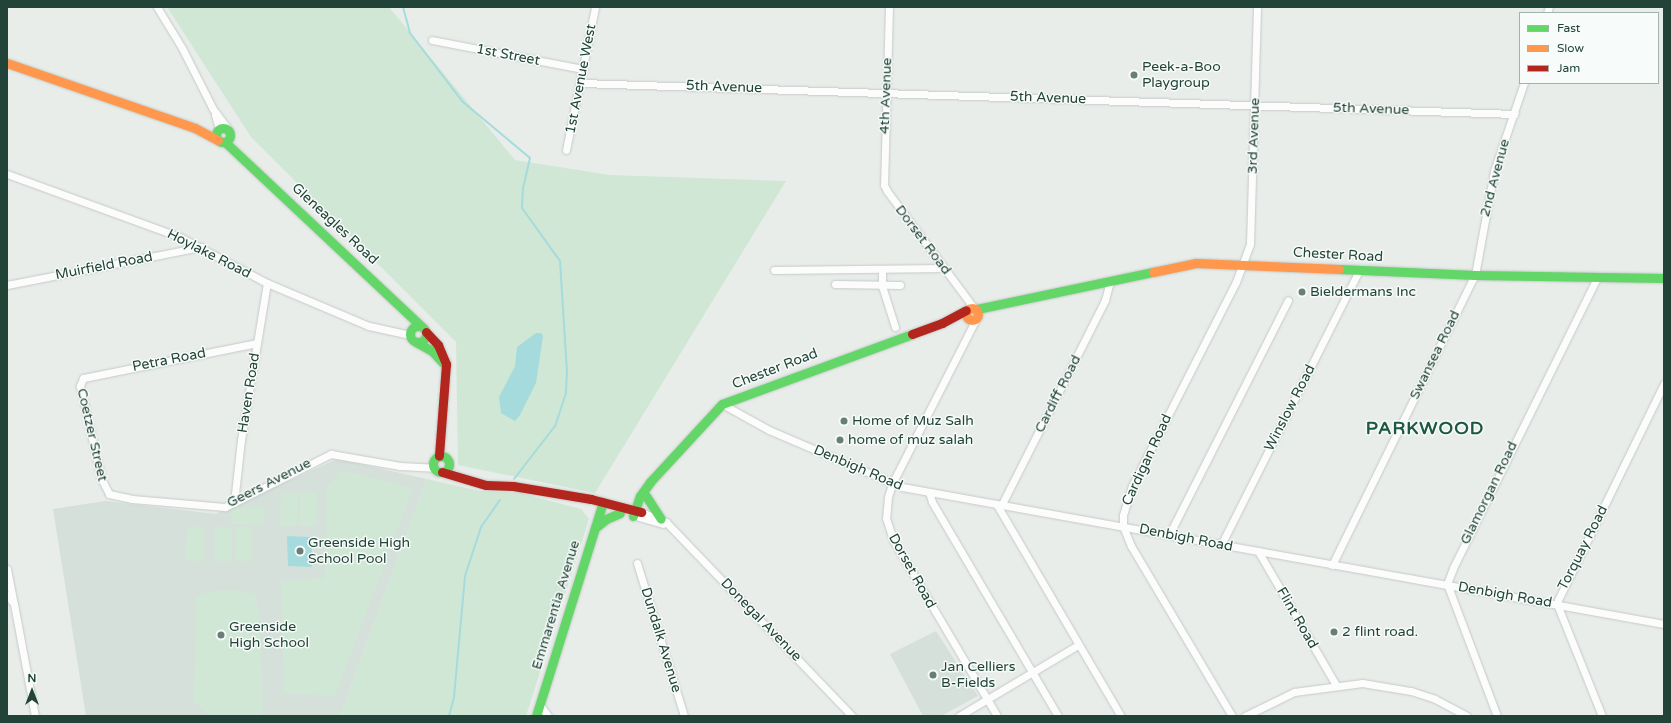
<!DOCTYPE html>
<html>
<head>
<meta charset="utf-8">
<style>
  body { margin:0 }
  #map { position:relative; width:1671px; height:723px; overflow:hidden; background:#e8edea; font-family:"Varela Round",sans-serif }
  div>[style] { position:absolute }
  [style*='--x'] { left:calc(var(--x)*1px); top:calc(var(--y)*1px); width:calc(var(--w)*1px); rotate:calc(var(--a)*1deg) }
  .built>* { inset:0; background:#d5e0da }
  .green>* { inset:0; background:#d0e7d5 }
  .water>* { inset:0; background:#a6dbdd }
  .stream>* { height:2px; margin:-1px; padding:0 1px; transform-origin:1px; border-radius:1px; background:#a6dbdd }
  .roads { filter:drop-shadow(0 0 1px #c5cac7) drop-shadow(0 0 1px #c5cac7) }
  .street>* { height:7px; margin:-3.5px; padding:0 3.5px; transform-origin:3.5px; border-radius:3.5px; background:#fcfcfc }
  .fast>* { height:9px; margin:-4.5px; padding:0 4.5px; transform-origin:4.5px; border-radius:4.5px; background:#63d668 }
  .fast>.ring { margin:-4.5px; padding:0; box-sizing:content-box; background:none; border:9px solid #63d668; border-radius:50% }
  .slow>* { height:9px; margin:-4.5px; padding:0 4.5px; transform-origin:4.5px; border-radius:4.5px; background:#ff974d }
  .slow>.ring { margin:-4.5px; padding:0; box-sizing:content-box; background:none; border:9px solid #ff974d; border-radius:50% }
  .jam>* { height:9px; margin:-4.5px; padding:0 4.5px; transform-origin:4.5px; border-radius:4.5px; background:#b3261e }
  .dots>* { width:11px; height:11px; translate:-50% -50%; box-sizing:border-box; border:2px solid #f7fbf9; border-radius:50% }
  span { translate:-50% -50%; white-space:nowrap; text-align:center; line-height:1.15; -webkit-text-stroke:3px #f7fbf9; paint-order:stroke }
  .street-label { font-size:14px; color:#224438 }
  .poi-label { font-size:14px; color:#224438 }
  .left { translate:0 -50%; text-align:left }
  .district-label { font-size:18px; color:#1c5844; font-weight:700; letter-spacing:1px }
  .frame { position:absolute; inset:0; border:8px solid #224438; pointer-events:none }
  .legend { position:absolute; left:1519px; top:12px; width:140px; height:72px; box-sizing:border-box; background:#f7fbf9; border:1px solid #a2b2ac; margin:0; padding:5px 7px; list-style:none; font-size:12px; color:#224438 }
  .legend li { display:flex; align-items:center; gap:8px; height:20px }
  .legend b { width:20px; border:1px solid #a2b2ac }
  .north { position:absolute; left:12px; top:671px; width:40px; height:40px; -webkit-text-stroke:3px #f7fbf9; paint-order:stroke; rotate:0deg; font-size:11px; font-weight:700; line-height:16px; text-align:center; color:#224438 }
  .north::after { content:''; display:block; margin:auto; width:14px; height:18px; background:#224438; clip-path:polygon(50% 0,100% 100%,50% 72%,0 100%) }
</style>
</head>
<body>
<div id="map">
  <div class="built">
    <div style="clip-path:polygon(337px 459px,427px 479px,340px 716px,86px 716px,53px 509px,105px 501px,216px 514px)"></div>
    <div style="clip-path:polygon(936px 631px,978px 696px,941px 716px,923px 716px,890px 654px)"></div>
  </div>
  <div class="green">
    <div style="clip-path:polygon(167px 7px,389px 7px,515px 160px,610px 175px,786px 181px,595px 493px,458px 465px,456px 342px,251px 137px)"></div>
    <div style="clip-path:polygon(341px 470px,413px 488px,335px 696px,284px 693px,281px 581px,325px 578px,327px 488px)"></div>
    <div style="clip-path:polygon(427px 479px,480px 491px,520px 493px,581px 509px,589px 519px,526px 716px,340px 716px)"></div>
    <div style="clip-path:polygon(300px 492px,317px 493px,316px 526px,299px 526px)"></div>
    <div style="clip-path:polygon(281px 493px,298px 493px,297px 526px,280px 526px)"></div>
    <div style="clip-path:polygon(231px 508px,265px 508px,264px 525px,231px 524px)"></div>
    <div style="clip-path:polygon(187px 527px,204px 527px,203px 561px,186px 561px)"></div>
    <div style="clip-path:polygon(215px 527px,232px 527px,232px 561px,215px 561px)"></div>
    <div style="clip-path:polygon(236px 527px,252px 527px,252px 561px,235px 561px)"></div>
    <div style="clip-path:polygon(234px 590px,255px 594px,259px 611px,263px 712px,258px 716px,212px 716px,194px 703px,196px 597px,211px 591px)"></div>
  </div>
  <div class="water">
    <div style="clip-path:polygon(536px 333px,541px 333px,543px 336px,536px 383px,520px 415px,515px 421px,501px 413px,499px 397px,515px 366px,517px 347px)"></div>
    <div style="clip-path:polygon(287px 536px,312px 537px,312px 567px,288px 566px)"></div>
  </div>
  <div class="stream">
    <div style="--x:403;--y:7;--w:27;--a:75"></div>
    <div style="--x:410;--y:33;--w:87;--a:52.5"></div>
    <div style="--x:463;--y:102;--w:87;--a:39.9"></div>
    <div style="--x:530;--y:158;--w:31;--a:103"></div>
    <div style="--x:523;--y:188;--w:20;--a:93"></div>
    <div style="--x:522;--y:208;--w:65;--a:54.4"></div>
    <div style="--x:560;--y:261;--w:110;--a:86.4"></div>
    <div style="--x:567;--y:371;--w:22;--a:93"></div>
    <div style="--x:566;--y:393;--w:35;--a:108"></div>
    <div style="--x:555;--y:426;--w:67;--a:127.7"></div>
    <div style="--x:449;--y:716;--w:20;--a:-75"></div>
    <div style="--x:454;--y:697;--w:121;--a:-84.8"></div>
    <div style="--x:465;--y:576;--w:52;--a:-71.9"></div>
    <div style="--x:481;--y:527;--w:33;--a:-55"></div>
  </div>
  <div class="roads">
    <div class="street">
      <div style="--x:157;--y:7;--w:48;--a:58.6"></div>
      <div style="--x:182;--y:48;--w:68;--a:63.1"></div>
      <div style="--x:213;--y:109;--w:25;--a:53"></div>
      <div style="--x:889;--y:7;--w:178;--a:91.6"></div>
      <div style="--x:884;--y:185;--w:7;--a:63"></div>
      <div style="--x:887;--y:191;--w:144;--a:53.4"></div>
      <div style="--x:1547;--y:13;--w:6;--a:-72"></div>
      <div style="--x:432;--y:40;--w:154;--a:10.9"></div>
      <div style="--x:581;--y:83;--w:934;--a:1.9"></div>
      <div style="--x:215;--y:115;--w:14;--a:73"></div>
      <div style="--x:566;--y:150;--w:146;--a:-78.5"></div>
      <div style="--x:7;--y:174;--w:184;--a:20"></div>
      <div style="--x:180;--y:237;--w:98;--a:27.9"></div>
      <div style="--x:267;--y:283;--w:111;--a:22.9"></div>
      <div style="--x:369;--y:326;--w:42;--a:12.4"></div>
      <div style="--x:882;--y:269;--w:17;--a:90"></div>
      <div style="--x:882;--y:286;--w:43;--a:72.4"></div>
      <div style="--x:774;--y:270;--w:170;--a:-0.7"></div>
      <div style="--x:835;--y:284;--w:65;--a:0.9"></div>
      <div style="--x:7;--y:285;--w:198;--a:-11.1"></div>
      <div style="--x:976;--y:319;--w:185;--a:117"></div>
      <div style="--x:892;--y:484;--w:14;--a:107"></div>
      <div style="--x:888;--y:497;--w:21;--a:95"></div>
      <div style="--x:886;--y:518;--w:23;--a:72"></div>
      <div style="--x:893;--y:540;--w:204;--a:59.4"></div>
      <div style="--x:257;--y:343;--w:177;--a:168.6"></div>
      <div style="--x:83;--y:378;--w:9;--a:111"></div>
      <div style="--x:80;--y:386;--w:94;--a:77.1"></div>
      <div style="--x:101;--y:478;--w:18;--a:63"></div>
      <div style="--x:109;--y:494;--w:24;--a:12"></div>
      <div style="--x:132;--y:499;--w:93;--a:4.9"></div>
      <div style="--x:225;--y:507;--w:119;--a:-26.6"></div>
      <div style="--x:331;--y:454;--w:70;--a:9.9"></div>
      <div style="--x:400;--y:466;--w:34;--a:3"></div>
      <div style="--x:722;--y:404;--w:54;--a:29"></div>
      <div style="--x:769;--y:430;--w:145;--a:23.2"></div>
      <div style="--x:902;--y:487;--w:774;--a:10.19"></div>
      <div style="--x:929;--y:492;--w:10;--a:73"></div>
      <div style="--x:932;--y:502;--w:248;--a:59.5"></div>
      <div style="--x:234;--y:503;--w:63;--a:-83.7"></div>
      <div style="--x:241;--y:440;--w:159;--a:-80.6"></div>
      <div style="--x:997;--y:505;--w:245;--a:59.6"></div>
      <div style="--x:1001;--y:506;--w:231;--a:-63.2"></div>
      <div style="--x:1105;--y:300;--w:20;--a:-75"></div>
      <div style="--x:641;--y:512;--w:27;--a:22"></div>
      <div style="--x:666;--y:522;--w:269;--a:46.2"></div>
      <div style="--x:639;--y:517;--w:25;--a:16"></div>
      <div style="--x:1169;--y:535;--w:263;--a:-63.1"></div>
      <div style="--x:1221;--y:545;--w:307;--a:-63.3"></div>
      <div style="--x:1258;--y:551;--w:155;--a:59.8"></div>
      <div style="--x:637;--y:563;--w:160;--a:72.9"></div>
      <div style="--x:1332;--y:565;--w:323;--a:-63.8"></div>
      <div style="--x:1475;--y:275;--w:106;--a:-79.6"></div>
      <div style="--x:1494;--y:171;--w:93;--a:-71.2"></div>
      <div style="--x:7;--y:569;--w:33;--a:79"></div>
      <div style="--x:7;--y:595;--w:11;--a:52"></div>
      <div style="--x:14;--y:604;--w:114;--a:79.4"></div>
      <div style="--x:540;--y:705;--w:14;--a:54"></div>
      <div style="--x:959;--y:716;--w:139;--a:-30.8"></div>
      <div style="--x:1232;--y:716;--w:198;--a:-120.7"></div>
      <div style="--x:1131;--y:546;--w:22;--a:-112"></div>
      <div style="--x:1123;--y:526;--w:11;--a:-90"></div>
      <div style="--x:1123;--y:515;--w:30;--a:-73"></div>
      <div style="--x:1132;--y:486;--w:229;--a:-63"></div>
      <div style="--x:1236;--y:282;--w:40;--a:-69.8"></div>
      <div style="--x:1250;--y:244;--w:237;--a:-88.3"></div>
      <div style="--x:1245;--y:716;--w:55;--a:-26.1"></div>
      <div style="--x:1294;--y:692;--w:69;--a:-7.5"></div>
      <div style="--x:1362;--y:683;--w:50;--a:9.3"></div>
      <div style="--x:1411;--y:691;--w:25;--a:18"></div>
      <div style="--x:1435;--y:699;--w:36;--a:28"></div>
      <div style="--x:1497;--y:716;--w:141;--a:-110.7"></div>
      <div style="--x:1447;--y:584;--w:17;--a:-69"></div>
      <div style="--x:1453;--y:568;--w:324;--a:-63.6"></div>
      <div style="--x:1602;--y:716;--w:121;--a:-111.9"></div>
      <div style="--x:1557;--y:604;--w:4;--a:-76"></div>
      <div style="--x:1558;--y:600;--w:241;--a:-63.9"></div>
    </div>
    <div class="fast">
      <div class="ring" style="left:216px;top:128px;width:5px;height:5px"></div>
      <div style="--x:225;--y:142;--w:269;--a:43.2"></div>
      <div style="--x:1339;--y:269;--w:136;--a:2.5"></div>
      <div style="--x:1475;--y:275;--w:189;--a:0.9"></div>
      <div style="--x:977;--y:309;--w:180;--a:-11.9"></div>
      <div class="ring" style="left:410px;top:326px;width:7px;height:7px"></div>
      <div style="--x:416;--y:342;--w:18;--a:29"></div>
      <div style="--x:432;--y:351;--w:16;--a:47"></div>
      <div class="ring" style="left:433px;top:456px;width:7px;height:7px"></div>
      <div style="--x:646;--y:496;--w:27;--a:57"></div>
      <div style="--x:633;--y:516;--w:21;--a:-71"></div>
      <div style="--x:640;--y:496;--w:17;--a:-54"></div>
      <div style="--x:650;--y:482;--w:106;--a:-47.3"></div>
      <div style="--x:722;--y:404;--w:202;--a:-20.2"></div>
      <div style="--x:595;--y:528;--w:14;--a:-39"></div>
      <div style="--x:606;--y:519;--w:15;--a:-23"></div>
      <div style="--x:536;--y:716;--w:224;--a:-72.6"></div>
    </div>
    <div class="slow">
      <div style="--x:7;--y:63;--w:199;--a:19.1"></div>
      <div style="--x:195;--y:128;--w:26;--a:28"></div>
      <div style="--x:1153;--y:272;--w:44;--a:-11.8"></div>
      <div style="--x:1196;--y:263;--w:143;--a:2.4"></div>
      <div class="ring" style="left:966px;top:308px;width:3px;height:3px"></div>
    </div>
    <div class="jam">
      <div style="--x:426;--y:332;--w:18;--a:47"></div>
      <div style="--x:438;--y:345;--w:21;--a:67"></div>
      <div style="--x:446;--y:364;--w:92;--a:94.4"></div>
      <div style="--x:912;--y:334;--w:32;--a:-20"></div>
      <div style="--x:942;--y:323;--w:27;--a:-28"></div>
      <div style="--x:442;--y:472;--w:46;--a:16.5"></div>
      <div style="--x:486;--y:485;--w:27;--a:2"></div>
      <div style="--x:513;--y:486;--w:79;--a:9.5"></div>
      <div style="--x:591;--y:499;--w:52;--a:14.6"></div>
    </div>
  </div>
  <div class="dots">
    <div style="left:1134px;top:75px;background:#677f76"></div>
    <div style="left:1302px;top:292px;background:#677f76"></div>
    <div style="left:844px;top:421px;background:#677f76"></div>
    <div style="left:840px;top:440px;background:#677f76"></div>
    <div style="left:300px;top:551px;background:#677f76"></div>
    <div style="left:1334px;top:632px;background:#677f76"></div>
    <div style="left:221px;top:635px;background:#677f76"></div>
    <div style="left:933px;top:675px;background:#677f76"></div>
  </div>
  <div class="street-label">
    <span style="left:508px;top:55px;rotate:11deg">1st Street</span>
    <span style="left:581px;top:79px;rotate:-79deg">1st Avenue West</span>
    <span style="left:724px;top:87px;rotate:2deg">5th Avenue</span>
    <span style="left:886px;top:96px;rotate:-88deg">4th Avenue</span>
    <span style="left:1048px;top:98px;rotate:2deg">5th Avenue</span>
    <span style="left:1371px;top:109px;rotate:2deg">5th Avenue</span>
    <span style="left:1254px;top:136px;rotate:-88deg">3rd Avenue</span>
    <span style="left:1495px;top:178px;rotate:-75deg">2nd Avenue</span>
    <span style="left:335px;top:224px;rotate:43deg">Gleneagles Road</span>
    <span style="left:923px;top:240px;rotate:53deg">Dorset Road</span>
    <span style="left:209px;top:254px;rotate:27deg">Hoylake Road</span>
    <span style="left:1338px;top:255px;rotate:3deg">Chester Road</span>
    <span style="left:104px;top:266px;rotate:-11deg">Muirfield Road</span>
    <span style="left:1435px;top:355px;rotate:-64deg">Swansea Road</span>
    <span style="left:169px;top:360px;rotate:-11deg">Petra Road</span>
    <span style="left:775px;top:369px;rotate:-21deg">Chester Road</span>
    <span style="left:249px;top:393px;rotate:-81deg">Haven Road</span>
    <span style="left:1058px;top:394px;rotate:-63deg">Cardiff Road</span>
    <span style="left:1290px;top:408px;rotate:-63deg">Winslow Road</span>
    <span style="left:92px;top:435px;rotate:77deg">Coetzer Street</span>
    <span style="left:1147px;top:460px;rotate:-65deg">Cardigan Road</span>
    <span style="left:858px;top:468px;rotate:23deg">Denbigh Road</span>
    <span style="left:269px;top:483px;rotate:-27deg">Geers Avenue</span>
    <span style="left:1489px;top:493px;rotate:-64deg">Glamorgan Road</span>
    <span style="left:1186px;top:538px;rotate:11deg">Denbigh Road</span>
    <span style="left:1583px;top:548px;rotate:-63deg">Torquay Road</span>
    <span style="left:912px;top:571px;rotate:61deg">Dorset Road</span>
    <span style="left:1505px;top:595px;rotate:10deg">Denbigh Road</span>
    <span style="left:556px;top:605px;rotate:-73deg">Emmarentia Avenue</span>
    <span style="left:1297px;top:618px;rotate:60deg">Flint Road</span>
    <span style="left:761px;top:620px;rotate:46deg">Donegal Avenue</span>
    <span style="left:661px;top:640px;rotate:73deg">Dundalk Avenue</span>
  </div>
  <div class="poi-label">
    <span class="left" style="left:1142px;top:75px">Peek-a-Boo<br>Playgroup</span>
    <span class="left" style="left:1310px;top:292px">Bieldermans Inc</span>
    <span class="left" style="left:852px;top:421px">Home of Muz Salh</span>
    <span class="left" style="left:848px;top:440px">home of muz salah</span>
    <span class="left" style="left:308px;top:551px">Greenside High<br>School Pool</span>
    <span class="left" style="left:229px;top:635px">Greenside<br>High School</span>
    <span class="left" style="left:1342px;top:632px">2 flint road.</span>
    <span class="left" style="left:941px;top:675px">Jan Celliers<br>B-Fields</span>
  </div>
  <div class="district-label">
    <span style="left:1425px;top:428px">PARKWOOD</span>
  </div>
  <div class="frame"></div>
  <ul class="legend">
  <li><b style="height:5px;background:#63d668"></b>Fast</li>
  <li><b style="height:5px;background:#ff974d"></b>Slow</li>
  <li><b style="height:5px;background:#b3261e"></b>Jam</li>
  </ul>
  <div class="north">N</div>
</div>
</body>
</html>
